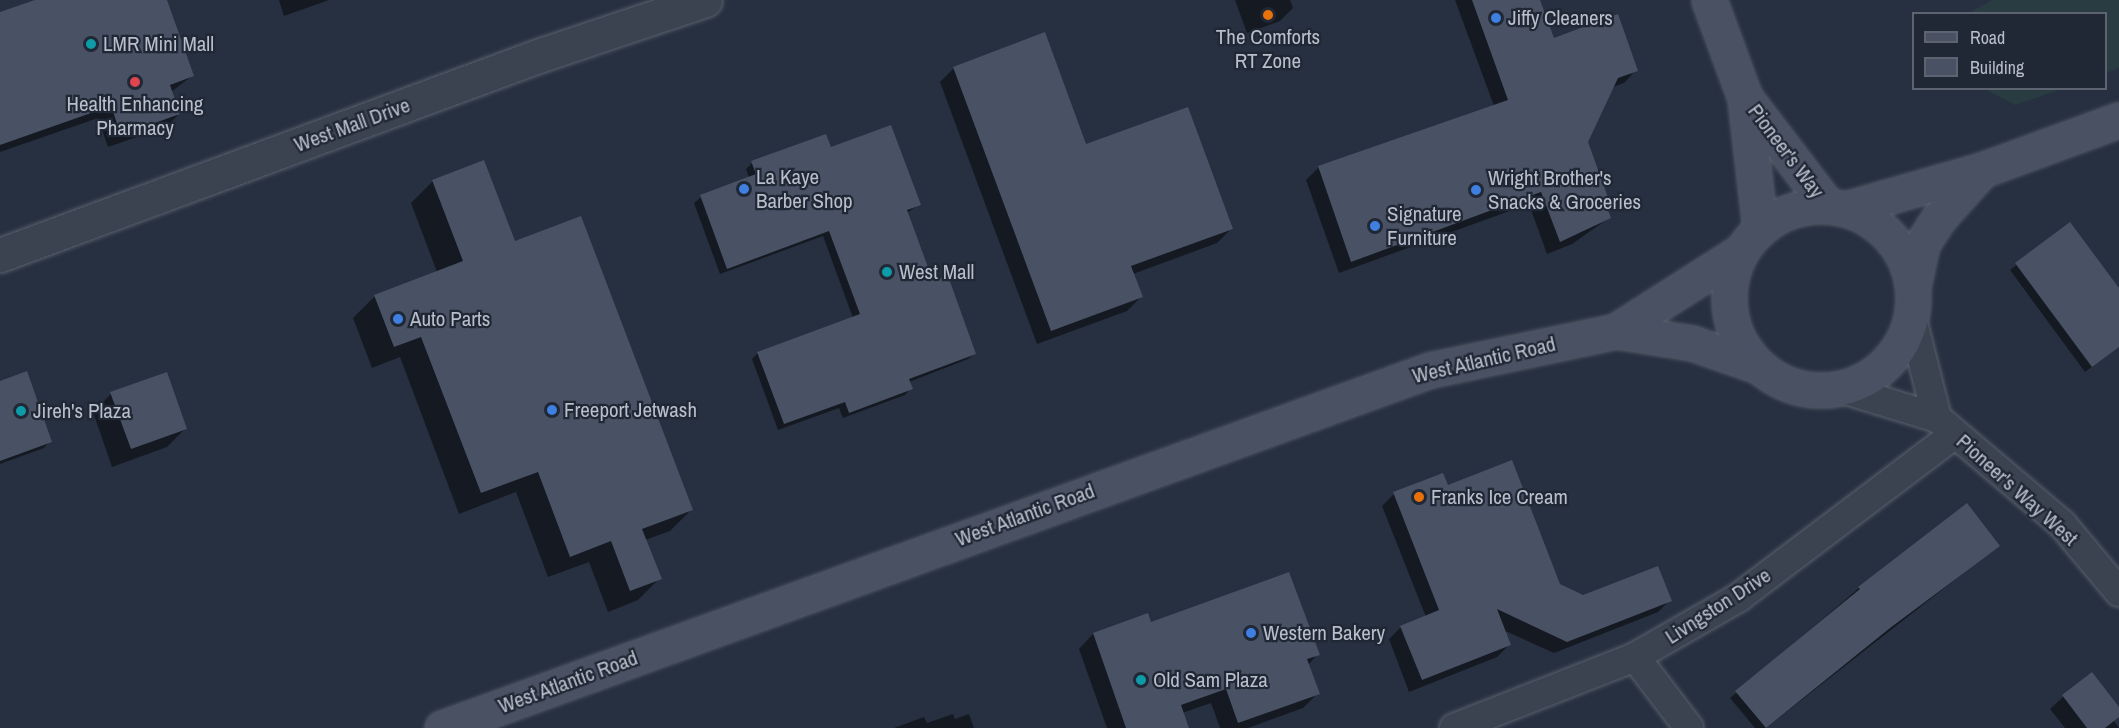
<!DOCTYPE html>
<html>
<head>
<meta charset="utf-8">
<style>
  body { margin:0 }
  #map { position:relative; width:2119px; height:728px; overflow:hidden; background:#273040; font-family:"Archivo Narrow",sans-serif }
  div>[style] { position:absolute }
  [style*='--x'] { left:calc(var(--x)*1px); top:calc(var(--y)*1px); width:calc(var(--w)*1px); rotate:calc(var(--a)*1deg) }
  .green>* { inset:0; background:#293c41 }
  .shadow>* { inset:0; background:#0007 }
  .building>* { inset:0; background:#495264 }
  .roads { filter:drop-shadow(0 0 2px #59606d) drop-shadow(0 0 2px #59606d) }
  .minor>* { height:28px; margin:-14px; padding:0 14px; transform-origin:14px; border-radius:14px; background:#3b4250 }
  .tertiary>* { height:33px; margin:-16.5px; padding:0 16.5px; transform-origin:16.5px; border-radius:16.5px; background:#3b4250 }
  .secondary>* { height:33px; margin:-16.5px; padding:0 16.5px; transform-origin:16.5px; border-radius:16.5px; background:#4a5163 }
  .secondary>.ring { margin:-16.5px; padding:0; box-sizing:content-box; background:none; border:33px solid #4a5163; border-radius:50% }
  .dots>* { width:16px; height:16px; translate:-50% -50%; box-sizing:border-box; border:3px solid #202735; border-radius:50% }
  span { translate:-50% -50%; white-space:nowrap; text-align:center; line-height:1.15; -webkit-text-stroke:4.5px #202735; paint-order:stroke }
  .poi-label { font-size:21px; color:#b8beca }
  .left { translate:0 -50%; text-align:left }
  .street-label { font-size:21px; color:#b8beca }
  .legend { position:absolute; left:1912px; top:12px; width:195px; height:78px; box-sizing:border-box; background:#202735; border:2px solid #5d6371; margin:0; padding:8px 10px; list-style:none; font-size:18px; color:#b8beca }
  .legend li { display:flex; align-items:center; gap:12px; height:30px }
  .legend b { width:30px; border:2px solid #5d6371 }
</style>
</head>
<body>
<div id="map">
  <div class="green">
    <div style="clip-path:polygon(1992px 0,2119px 0,2119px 68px,2106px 73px,2106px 14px,1969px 13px)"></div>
    <div style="clip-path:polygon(1985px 89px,2062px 89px,2015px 105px)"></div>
  </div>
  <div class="shadow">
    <div style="clip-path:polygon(39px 0,166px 0,192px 76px,171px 92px,179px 114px,166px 127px,108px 147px,98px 118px,0 152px,0 14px)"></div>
    <div style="clip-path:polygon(279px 0,329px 0,284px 16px)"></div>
    <div style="clip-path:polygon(1235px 0,1290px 0,1293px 8px,1280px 21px,1247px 33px)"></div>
    <div style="clip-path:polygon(1455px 0,1538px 0,1553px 39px,1636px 70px,1624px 83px,1613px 87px,1587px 142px,1609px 203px,1605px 206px,1609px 218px,1572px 244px,1547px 254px,1529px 204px,1339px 273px,1306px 180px,1319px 167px,1494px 106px)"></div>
    <div style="clip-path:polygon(954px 68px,1231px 229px,1217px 243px,1133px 274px,1141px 297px,1127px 311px,1037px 344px,940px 82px)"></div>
    <div style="clip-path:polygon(830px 149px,919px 204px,907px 213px,932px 283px,975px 353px,968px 359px,909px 382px,911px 388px,905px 395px,843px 418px,839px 408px,778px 430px,752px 359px,758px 353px,853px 318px,823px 236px,720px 274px,694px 203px,701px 197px,749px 178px,746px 169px,752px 163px)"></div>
    <div style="clip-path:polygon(433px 181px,515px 243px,692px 509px,670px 531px,645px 540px,660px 578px,638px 600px,608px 612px,589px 562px,548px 577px,516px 492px,459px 514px,400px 357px,372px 368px,353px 318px,375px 296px,437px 272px,411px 203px)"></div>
    <div style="clip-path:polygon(2070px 224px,2119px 291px,2119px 346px,2085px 372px,2010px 270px)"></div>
    <div style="clip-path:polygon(0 382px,50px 441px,44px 448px,0 464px)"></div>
    <div style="clip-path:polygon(111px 394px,186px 428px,167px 447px,112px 467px,93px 412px)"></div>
    <div style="clip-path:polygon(1447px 487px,1559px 585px,1583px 596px,1670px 600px,1658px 612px,1554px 653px,1503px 630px,1509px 645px,1497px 657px,1409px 692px,1389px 639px,1401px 627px,1426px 617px,1382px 506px,1394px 494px)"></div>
    <div style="clip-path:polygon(1998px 546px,1766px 728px,1755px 728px,1730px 698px,1859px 588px)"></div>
    <div style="clip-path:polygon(1150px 624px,1318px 654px,1308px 665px,1318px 693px,1303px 708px,1248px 728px,1220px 728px,1211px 703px,1182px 713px,1187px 728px,1107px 728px,1079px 649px,1093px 634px)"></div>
    <div style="clip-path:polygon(2063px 697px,2119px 709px,2114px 721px,2119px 728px,2065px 728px,2050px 709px)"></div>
    <div style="clip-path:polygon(953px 714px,955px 719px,969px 714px,974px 728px,894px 728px,924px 717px,927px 723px)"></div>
  </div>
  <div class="building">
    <div style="clip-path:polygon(35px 0,167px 0,194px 76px,170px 85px,180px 114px,121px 135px,111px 106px,0 145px,0 12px)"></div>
    <div style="clip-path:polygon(1472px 0,1540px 0,1554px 38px,1618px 14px,1638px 71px,1618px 78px,1588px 142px,1610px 203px,1606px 205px,1611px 218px,1560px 242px,1541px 192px,1351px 262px,1318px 166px,1508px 100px)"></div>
    <div style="clip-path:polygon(1045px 32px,1086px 144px,1188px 107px,1233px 229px,1131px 266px,1143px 297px,1051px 331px,953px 67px)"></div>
    <div style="clip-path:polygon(891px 125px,921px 205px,907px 210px,933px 281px,948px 276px,976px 354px,909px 379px,913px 389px,849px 413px,845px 402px,784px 424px,757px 352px,860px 314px,829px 231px,727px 269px,700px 195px,756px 174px,751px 161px,826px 134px,831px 147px)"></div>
    <div style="clip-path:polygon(484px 160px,515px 241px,581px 216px,693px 510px,642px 529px,662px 579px,630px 591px,611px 541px,570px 557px,538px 472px,481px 493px,421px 337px,394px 347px,374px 295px,463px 261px,432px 180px)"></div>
    <div style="clip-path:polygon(2070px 222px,2119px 288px,2119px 347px,2092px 367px,2015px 263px)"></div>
    <div style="clip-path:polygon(27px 371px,52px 442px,0 461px,0 381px)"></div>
    <div style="clip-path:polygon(167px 372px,187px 429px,131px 449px,110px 392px)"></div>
    <div style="clip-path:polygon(1512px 460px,1560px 584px,1583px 595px,1658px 566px,1672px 601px,1567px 642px,1497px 609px,1511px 645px,1422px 680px,1400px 626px,1439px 610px,1393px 492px,1443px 473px,1448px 485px)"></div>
    <div style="clip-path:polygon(1967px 503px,2000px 546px,1890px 628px,1766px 728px,1735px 691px,1860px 589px,1858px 587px)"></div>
    <div style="clip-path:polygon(1289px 572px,1320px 655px,1307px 659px,1320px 694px,1238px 723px,1226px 689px,1181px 705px,1189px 728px,1126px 728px,1093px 633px,1148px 613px,1151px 622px)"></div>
    <div style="clip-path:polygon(2092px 672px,2119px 707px,2119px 717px,2105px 728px,2087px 728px,2062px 695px)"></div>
  </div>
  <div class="roads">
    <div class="minor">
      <div style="--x:1912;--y:319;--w:102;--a:75.8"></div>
      <div style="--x:1843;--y:389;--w:98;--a:17.1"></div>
      <div style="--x:1937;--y:418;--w:164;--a:40.3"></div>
      <div style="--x:2062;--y:524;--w:89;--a:50"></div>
      <div style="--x:1635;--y:657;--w:89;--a:52.7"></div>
      <div style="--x:1454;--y:728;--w:194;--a:-21.4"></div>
      <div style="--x:1635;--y:657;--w:119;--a:-29.8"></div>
      <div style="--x:1738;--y:598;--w:272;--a:-37.1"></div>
    </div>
    <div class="tertiary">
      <div style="--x:0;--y:255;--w:574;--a:-20.3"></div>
      <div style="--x:538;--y:56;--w:176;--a:-18.5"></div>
    </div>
    <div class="secondary">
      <div style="--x:1709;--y:0;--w:104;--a:69.8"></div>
      <div style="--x:1745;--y:98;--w:131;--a:83.4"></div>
      <div style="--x:1746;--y:99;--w:133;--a:52.6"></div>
      <div class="ring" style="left:1729px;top:206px;width:151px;height:151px"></div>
      <div style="--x:1845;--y:209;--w:142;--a:-15.9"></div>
      <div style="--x:1982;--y:170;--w:146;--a:-20.1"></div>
      <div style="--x:1913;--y:286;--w:43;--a:-77.9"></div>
      <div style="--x:1922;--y:244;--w:30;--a:-57"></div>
      <div style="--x:1938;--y:219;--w:66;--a:-48.1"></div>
      <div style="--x:1616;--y:331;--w:147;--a:-32.5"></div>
      <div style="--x:442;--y:728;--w:1051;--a:-19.92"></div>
      <div style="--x:1430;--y:370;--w:190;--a:-11.8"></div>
      <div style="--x:1616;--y:331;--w:77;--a:9"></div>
      <div style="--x:1692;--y:343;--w:70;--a:19.2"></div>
    </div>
  </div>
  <div class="dots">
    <div style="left:1268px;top:15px;background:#e8710a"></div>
    <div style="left:1496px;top:18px;background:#3f7fe0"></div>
    <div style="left:91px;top:44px;background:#0f9aa8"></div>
    <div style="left:135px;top:82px;background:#e0444e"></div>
    <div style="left:744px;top:189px;background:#3f7fe0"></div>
    <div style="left:1476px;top:190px;background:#3f7fe0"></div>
    <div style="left:1375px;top:226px;background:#3f7fe0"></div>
    <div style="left:887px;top:272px;background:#0f9aa8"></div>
    <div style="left:398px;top:319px;background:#3f7fe0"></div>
    <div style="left:552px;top:410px;background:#3f7fe0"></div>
    <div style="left:21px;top:411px;background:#0f9aa8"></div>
    <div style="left:1419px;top:497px;background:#e8710a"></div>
    <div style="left:1251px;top:633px;background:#3f7fe0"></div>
    <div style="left:1141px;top:680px;background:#0f9aa8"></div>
  </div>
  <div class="poi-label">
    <span class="left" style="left:1508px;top:18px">Jiffy Cleaners</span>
    <span style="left:1268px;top:49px">The Comforts<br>RT Zone</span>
    <span class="left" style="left:103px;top:44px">LMR Mini Mall</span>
    <span style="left:135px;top:116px">Health Enhancing<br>Pharmacy</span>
    <span class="left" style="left:756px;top:189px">La Kaye<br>Barber Shop</span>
    <span class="left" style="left:1488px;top:190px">Wright Brother's<br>Snacks &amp; Groceries</span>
    <span class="left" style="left:1387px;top:226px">Signature<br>Furniture</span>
    <span class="left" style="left:899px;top:272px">West Mall</span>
    <span class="left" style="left:410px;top:319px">Auto Parts</span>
    <span class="left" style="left:564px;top:410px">Freeport Jetwash</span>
    <span class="left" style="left:33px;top:411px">Jireh's Plaza</span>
    <span class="left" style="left:1431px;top:497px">Franks Ice Cream</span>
    <span class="left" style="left:1263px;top:633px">Western Bakery</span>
    <span class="left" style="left:1153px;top:680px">Old Sam Plaza</span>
  </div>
  <div class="street-label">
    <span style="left:352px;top:125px;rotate:-20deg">West Mall Drive</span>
    <span style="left:1786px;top:151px;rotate:53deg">Pioneer's Way</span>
    <span style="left:1484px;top:360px;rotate:-13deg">West Atlantic Road</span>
    <span style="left:2017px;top:490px;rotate:42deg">Pioneer's Way West</span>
    <span style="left:1025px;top:515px;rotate:-20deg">West Atlantic Road</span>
    <span style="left:1718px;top:606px;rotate:-33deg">Livngston Drive</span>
    <span style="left:568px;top:682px;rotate:-20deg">West Atlantic Road</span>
  </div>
  <ul class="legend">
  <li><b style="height:8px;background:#4a5163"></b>Road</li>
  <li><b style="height:16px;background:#495264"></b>Building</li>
  </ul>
</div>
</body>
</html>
